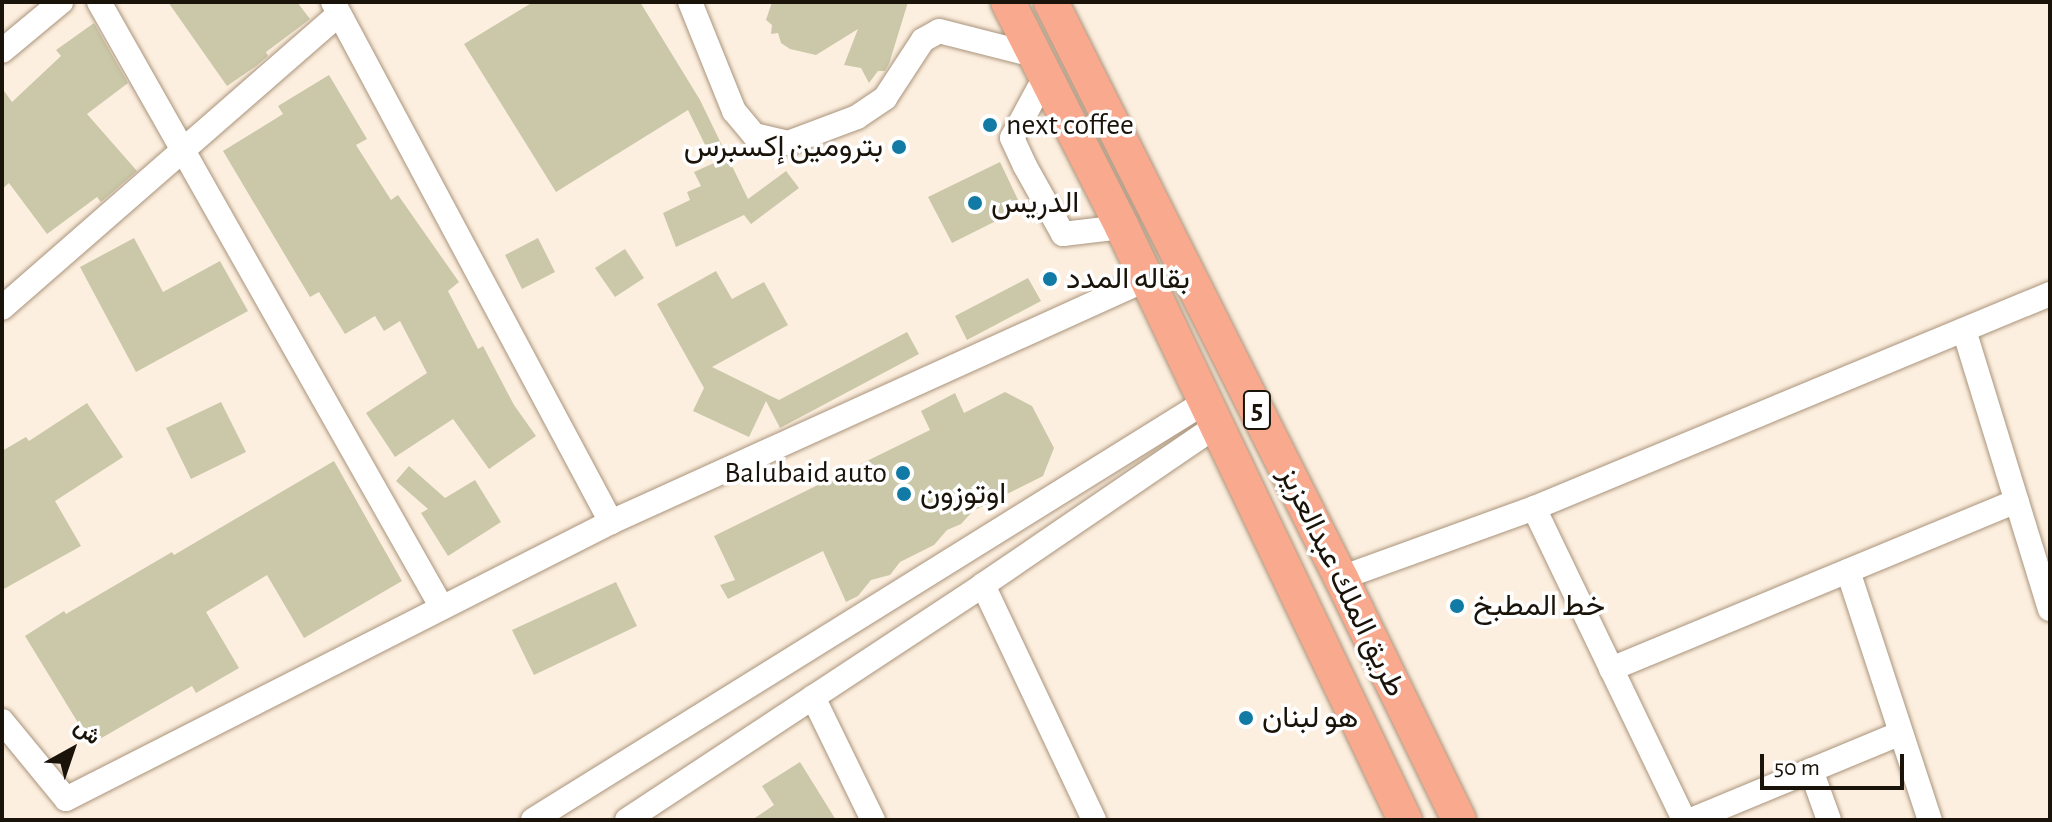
<!DOCTYPE html>
<html>
<head>
<meta charset="utf-8">
<style>
  body { margin:0 }
  #map { position:relative; width:2052px; height:822px; overflow:hidden; background:#fdefdf; font-family:"Alegreya Sans",Vazirmatn,sans-serif }
  div>[style] { position:absolute }
  [style*='--x'] { left:calc(var(--x)*1px); top:calc(var(--y)*1px); width:calc(var(--w)*1px); rotate:calc(var(--a)*1deg) }
  .building>* { inset:0; background:#cac8a8 }
  .roads { filter:drop-shadow(0 0 2px #a9947c) drop-shadow(0 0 2px #a9947c) }
  .minor>* { height:24px; margin:-12px; padding:0 12px; transform-origin:12px; border-radius:12px; background:#fff }
  .highway>* { height:34px; margin:-17px; padding:0 17px; transform-origin:17px; border-radius:17px; background:#f9a98e }
  .dots>* { width:22px; height:22px; translate:-50% -50%; box-sizing:border-box; border:4px solid #fff; border-radius:50% }
  span { translate:-50% -50%; white-space:nowrap; text-align:center; line-height:1.15; -webkit-text-stroke:7px #fff; paint-order:stroke }
  .shield-label span { padding:2px 6px; background:#fff; border:2px solid; border-radius:6px; -webkit-text-stroke-width:0 }
  .shield-label { font-size:28px; color:#1a130a; font-weight:700 }
  .poi-label { font-size:30px; color:#1a130a }
  .left { translate:0 -50%; text-align:left }
  .right { translate:-100% -50%; text-align:right }
  .street-label { font-size:30px; color:#1a130a }
  .frame { position:absolute; inset:0; border:4px solid #1a130a; pointer-events:none }
  .north { position:absolute; left:32px; top:710px; width:80px; height:80px; -webkit-text-stroke:6px #fff; paint-order:stroke; rotate:40deg; font-size:22px; font-weight:700; line-height:32px; text-align:center; color:#1a130a }
  .north::after { content:''; display:block; margin:auto; width:28px; height:36px; background:#1a130a; clip-path:polygon(50% 0,100% 100%,50% 72%,0 100%) }
  .scale { position:absolute; left:1760px; top:754px; width:144px; height:36px; box-sizing:border-box; border:4px solid #1a130a; border-top:0; padding-left:10px; font-size:24px; line-height:28px; white-space:nowrap; color:#1a130a; -webkit-text-stroke:6px #fff; paint-order:stroke }
</style>
</head>
<body>
<div id="map">
  <div class="building">
    <div style="clip-path:polygon(168px 2px,297px 2px,310px 19px,266px 52px,268px 56px,256px 66px,227px 86px)"></div>
    <div style="clip-path:polygon(533px 2px,640px 2px,700px 100px,748px 199px,786px 171px,799px 188px,751px 224px,744px 215px,676px 247px,663px 213px,690px 200px,687px 192px,701px 186px,694px 172px,714px 163px,688px 110px,556px 192px,464px 44px)"></div>
    <div style="clip-path:polygon(772px 2px,908px 2px,889px 64px,885px 71px,878px 71px,869px 83px,861px 68px,844px 65px,858px 29px,816px 55px,790px 49px,781px 43px,778px 33px,771px 34px,772px 25px,766px 20px)"></div>
    <div style="clip-path:polygon(94px 23px,128px 83px,87px 114px,137px 171px,101px 202px,97px 197px,47px 234px,9px 183px,2px 189px,2px 88px,12px 102px,61px 56px,56px 50px)"></div>
    <div style="clip-path:polygon(329px 75px,367px 139px,356px 145px,391px 200px,398px 195px,459px 282px,448px 291px,478px 349px,483px 346px,514px 405px,536px 436px,489px 469px,453px 419px,395px 457px,366px 413px,427px 373px,400px 321px,384px 331px,375px 316px,345px 334px,319px 292px,310px 297px,223px 151px,283px 114px,278px 106px)"></div>
    <div style="clip-path:polygon(1000px 162px,1022px 208px,952px 243px,928px 197px)"></div>
    <div style="clip-path:polygon(134px 238px,163px 292px,220px 261px,248px 311px,136px 372px,80px 267px)"></div>
    <div style="clip-path:polygon(538px 238px,555px 272px,522px 289px,505px 255px)"></div>
    <div style="clip-path:polygon(625px 249px,644px 278px,615px 297px,595px 268px)"></div>
    <div style="clip-path:polygon(716px 271px,732px 299px,764px 282px,788px 325px,712px 367px,779px 400px,907px 332px,919px 354px,780px 428px,766px 401px,749px 437px,693px 411px,704px 388px,657px 304px)"></div>
    <div style="clip-path:polygon(1028px 278px,1041px 301px,967px 340px,955px 316px)"></div>
    <div style="clip-path:polygon(1005px 392px,1032px 406px,1054px 448px,1043px 476px,973px 511px,961px 524px,947px 530px,934px 545px,900px 562px,890px 575px,871px 580px,858px 596px,846px 602px,823px 551px,728px 599px,720px 585px,735px 580px,714px 536px,930px 430px,921px 411px,955px 393px,964px 413px)"></div>
    <div style="clip-path:polygon(221px 402px,246px 452px,191px 479px,166px 428px)"></div>
    <div style="clip-path:polygon(87px 403px,123px 457px,55px 501px,81px 546px,2px 590px,2px 451px,26px 437px,29px 441px)"></div>
    <div style="clip-path:polygon(334px 461px,402px 581px,304px 638px,267px 575px,206px 612px,239px 668px,196px 693px,192px 686px,91px 744px,25px 636px,64px 611px,66px 614px,172px 552px,174px 555px)"></div>
    <div style="clip-path:polygon(409px 466px,445px 498px,475px 480px,501px 522px,448px 556px,421px 513px,428px 509px,396px 481px)"></div>
    <div style="clip-path:polygon(616px 582px,637px 626px,534px 675px,512px 630px)"></div>
    <div style="clip-path:polygon(800px 762px,836px 820px,752px 820px,774px 805px,762px 786px)"></div>
  </div>
  <div class="roads">
    <div class="minor">
      <div style="--x:99;--y:2;--w:694;--a:60.48"></div>
      <div style="--x:333;--y:2;--w:590;--a:61.87"></div>
      <div style="--x:690;--y:2;--w:118;--a:68"></div>
      <div style="--x:734;--y:111;--w:31;--a:50"></div>
      <div style="--x:754;--y:135;--w:35;--a:13"></div>
      <div style="--x:788;--y:143;--w:74;--a:-20.6"></div>
      <div style="--x:857;--y:117;--w:34;--a:-34"></div>
      <div style="--x:885;--y:98;--w:69;--a:-56.8"></div>
      <div style="--x:923;--y:40;--w:18;--a:-29"></div>
      <div style="--x:939;--y:31;--w:98;--a:14.2"></div>
      <div style="--x:2;--y:51;--w:77;--a:-39.7"></div>
      <div style="--x:1045;--y:77;--w:69;--a:118.4"></div>
      <div style="--x:1012;--y:138;--w:31;--a:65"></div>
      <div style="--x:1025;--y:166;--w:78;--a:60.8"></div>
      <div style="--x:1063;--y:234;--w:59;--a:-6.8"></div>
      <div style="--x:2;--y:308;--w:447;--a:-41.1"></div>
      <div style="--x:1964;--y:330;--w:292;--a:72.9"></div>
      <div style="--x:1534;--y:508;--w:346;--a:64.3"></div>
      <div style="--x:1848;--y:571;--w:262;--a:71.8"></div>
      <div style="--x:1341;--y:578;--w:205;--a:-19.9"></div>
      <div style="--x:1534;--y:508;--w:559;--a:-22.53"></div>
      <div style="--x:983;--y:585;--w:260;--a:64.7"></div>
      <div style="--x:1611;--y:669;--w:439;--a:-22.5"></div>
      <div style="--x:813;--y:697;--w:137;--a:64"></div>
      <div style="--x:2;--y:721;--w:101;--a:50.6"></div>
      <div style="--x:66;--y:799;--w:611;--a:-26.94"></div>
      <div style="--x:611;--y:522;--w:586;--a:-24.38"></div>
      <div style="--x:1811;--y:770;--w:53;--a:70.2"></div>
      <div style="--x:533;--y:820;--w:791;--a:-31.88"></div>
      <div style="--x:627;--y:820;--w:427;--a:-33.4"></div>
      <div style="--x:983;--y:585;--w:282;--a:-34.3"></div>
      <div style="--x:1691;--y:820;--w:227;--a:-22.5"></div>
    </div>
    <div class="highway">
      <div style="--x:1008;--y:2;--w:252;--a:63.1"></div>
      <div style="--x:1122;--y:227;--w:657;--a:64.49"></div>
      <div style="--x:1051;--y:2;--w:645;--a:63.28"></div>
      <div style="--x:1341;--y:578;--w:269;--a:64"></div>
    </div>
  </div>
  <div class="dots">
    <div style="left:990px;top:125px;background:#117aa5"></div>
    <div style="left:899px;top:147px;background:#117aa5"></div>
    <div style="left:975px;top:203px;background:#117aa5"></div>
    <div style="left:1050px;top:279px;background:#117aa5"></div>
    <div style="left:903px;top:473px;background:#117aa5"></div>
    <div style="left:904px;top:494px;background:#117aa5"></div>
    <div style="left:1457px;top:606px;background:#117aa5"></div>
    <div style="left:1246px;top:718px;background:#117aa5"></div>
  </div>
  <div class="shield-label">
    <span style="left:1257px;top:410px">5</span>
  </div>
  <div class="poi-label">
    <span class="left" style="left:1006px;top:125px">next coffee</span>
    <span class="right" style="left:883px;top:147px">بترومين إكسبرس</span>
    <span class="left" style="left:991px;top:203px">الدريس</span>
    <span class="left" style="left:1066px;top:279px">بقاله المدد</span>
    <span class="right" style="left:887px;top:473px">Balubaid auto</span>
    <span class="left" style="left:920px;top:494px">اوتوزون</span>
    <span class="left" style="left:1473px;top:606px">خط المطبخ</span>
    <span class="left" style="left:1262px;top:718px">هو لبنان</span>
  </div>
  <div class="street-label">
    <span style="left:1342px;top:582px;rotate:64deg">طريق الملك عبدالعزيز</span>
  </div>
  <div class="frame"></div>
  <div class="north">ش</div>
  <div class="scale">50 m</div>
</div>
</body>
</html>
